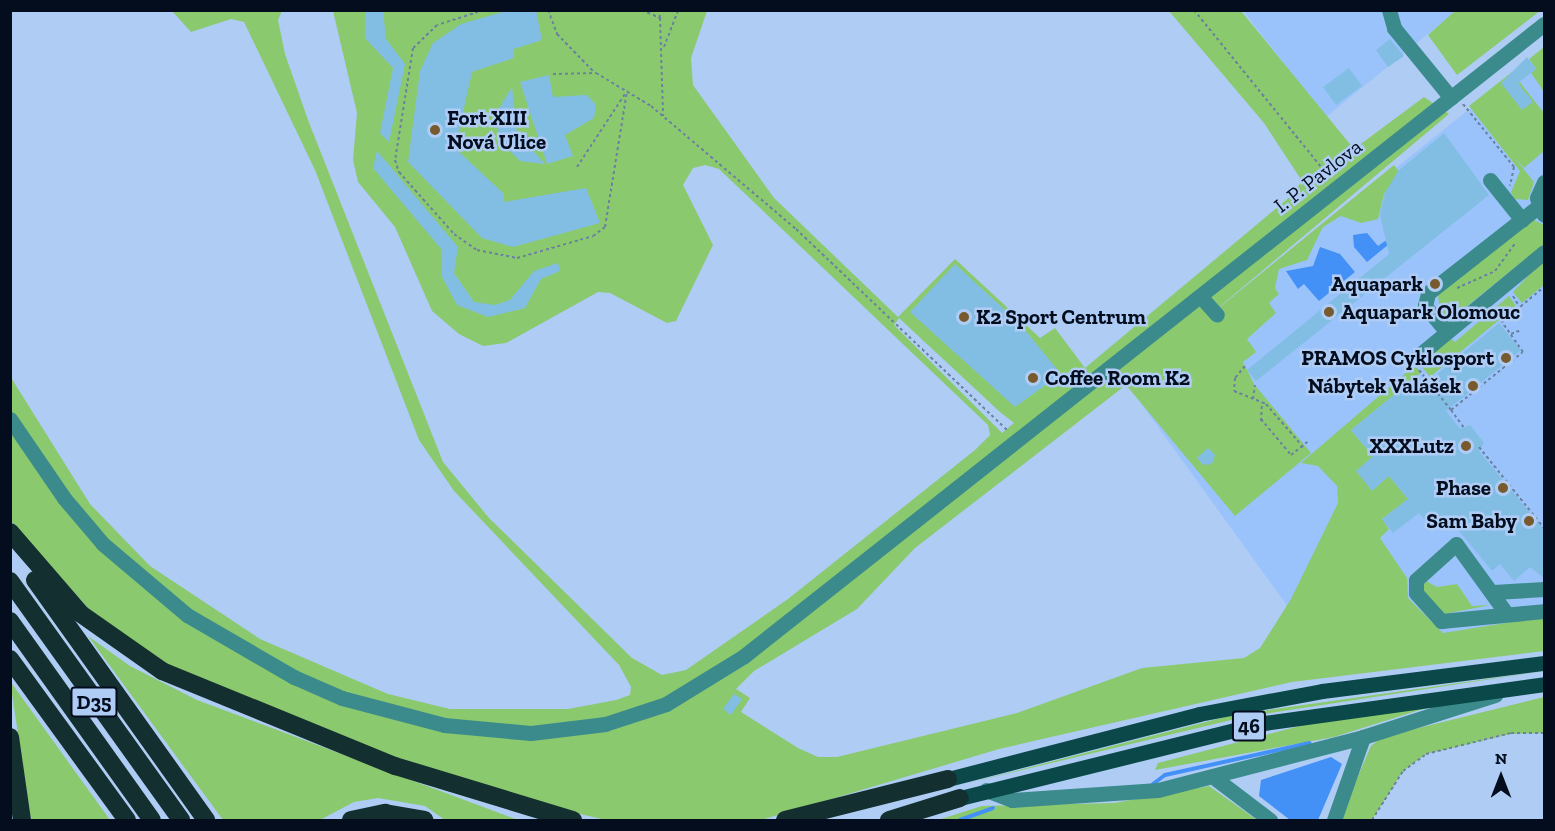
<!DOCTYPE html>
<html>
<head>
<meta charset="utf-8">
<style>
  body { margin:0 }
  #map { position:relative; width:1555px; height:831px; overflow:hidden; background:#afccf5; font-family:"Zilla Slab",serif }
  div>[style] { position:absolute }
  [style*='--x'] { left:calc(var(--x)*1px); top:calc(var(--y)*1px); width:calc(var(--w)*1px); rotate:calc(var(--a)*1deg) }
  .built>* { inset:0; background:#9ac3fb }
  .green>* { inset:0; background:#8bc96f }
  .water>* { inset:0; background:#4390f6 }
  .stream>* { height:4px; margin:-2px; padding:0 2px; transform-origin:2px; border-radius:2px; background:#4390f6 }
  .building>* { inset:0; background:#82bee4 }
  .path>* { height:2px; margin-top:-1px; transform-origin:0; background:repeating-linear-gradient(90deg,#6b81a0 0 3px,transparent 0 6px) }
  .minor>* { height:15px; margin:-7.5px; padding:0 7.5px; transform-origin:7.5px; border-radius:7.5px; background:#3c8b8c }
  .major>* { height:15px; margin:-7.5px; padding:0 7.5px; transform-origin:7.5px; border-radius:7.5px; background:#0b4849 }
  .highway>* { height:18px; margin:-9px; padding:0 9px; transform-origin:9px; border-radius:9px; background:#132f2f }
  .dots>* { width:16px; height:16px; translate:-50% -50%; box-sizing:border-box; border:3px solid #afccf5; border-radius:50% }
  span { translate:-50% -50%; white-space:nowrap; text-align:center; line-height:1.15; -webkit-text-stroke:5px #afccf5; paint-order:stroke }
  .shield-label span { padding:2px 4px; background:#afccf5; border:2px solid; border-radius:4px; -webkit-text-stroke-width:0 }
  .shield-label { font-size:20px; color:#030d1e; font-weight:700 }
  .poi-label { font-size:21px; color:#030d1e; font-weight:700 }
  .left { translate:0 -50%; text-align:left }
  .right { translate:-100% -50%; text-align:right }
  .street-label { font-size:21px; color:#030d1e }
  .frame { position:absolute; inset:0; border:12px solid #030d1e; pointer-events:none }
  .north { position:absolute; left:1471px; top:747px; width:60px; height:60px; -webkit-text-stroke:4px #afccf5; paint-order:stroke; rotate:0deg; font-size:16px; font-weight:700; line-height:24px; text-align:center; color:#030d1e }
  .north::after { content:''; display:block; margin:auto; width:21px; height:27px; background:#030d1e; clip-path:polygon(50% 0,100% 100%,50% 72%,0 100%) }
</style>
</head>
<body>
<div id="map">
  <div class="built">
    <div style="clip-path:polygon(1243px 11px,1456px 11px,1326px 117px)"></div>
    <div style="clip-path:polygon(1544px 49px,1544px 647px,1325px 658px,1127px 384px)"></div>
  </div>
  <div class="green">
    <div style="clip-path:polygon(1456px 10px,1540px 10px,1540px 11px,1457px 75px,1428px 35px)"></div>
    <div style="clip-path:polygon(evenodd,172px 11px,282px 11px,278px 20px,285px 54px,308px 120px,443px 462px,489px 518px,632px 658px,662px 675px,686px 670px,788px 599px,975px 450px,990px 435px,988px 425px,719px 169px,705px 165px,693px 168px,683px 185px,713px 245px,676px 321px,667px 323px,610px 293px,598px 292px,506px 343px,483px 346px,459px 334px,432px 311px,395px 227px,358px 182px,353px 160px,357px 113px,333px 11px,707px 11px,691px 58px,693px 85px,774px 198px,898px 317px,955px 259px,1040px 338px,1055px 328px,1085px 368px,1291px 196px,1302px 181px,1264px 123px,1169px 11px,1241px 11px,1354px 149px,1424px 97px,1449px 114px,1199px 324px,1394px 165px,1400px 173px,1384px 194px,1378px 219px,1361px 223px,1341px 216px,1323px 227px,1307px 260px,1279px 269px,1275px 288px,1279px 294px,1269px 303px,1276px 313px,1247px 339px,1256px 352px,1243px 362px,1254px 384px,1311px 453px,1235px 516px,1126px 385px,915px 548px,857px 609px,754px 671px,736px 689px,750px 698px,741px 712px,798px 748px,818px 757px,837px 757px,1017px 713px,1142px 668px,1244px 658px,1260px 648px,1291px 599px,1338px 503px,1337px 486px,1318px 466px,1301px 463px,1415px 365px,1421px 373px,1351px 430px,1408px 499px,1382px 519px,1389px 529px,1380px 538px,1407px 578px,1408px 598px,1443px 633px,1544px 617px,1544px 651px,1292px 682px,999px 749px,761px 820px,606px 820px,571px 812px,403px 762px,192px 679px,103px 625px,11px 521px,10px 376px,90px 504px,150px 566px,260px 639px,388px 694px,450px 709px,568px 709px,616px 700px,630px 695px,631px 687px,619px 665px,454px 491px,419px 440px,315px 170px,244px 22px,231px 19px,191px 32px,172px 11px,899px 318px,1000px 412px,1014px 423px,1002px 433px,894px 325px,899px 318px)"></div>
    <div style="clip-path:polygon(1544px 47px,1544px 92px,1531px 73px,1536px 69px,1529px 59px)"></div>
    <div style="clip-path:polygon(1512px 72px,1544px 113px,1544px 151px,1524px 168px,1514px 157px,1534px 182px,1528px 200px,1514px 199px,1511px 192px,1520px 171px,1469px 106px)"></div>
    <div style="clip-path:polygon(1532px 219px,1544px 225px,1543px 245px,1456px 315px,1440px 314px,1438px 294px)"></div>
    <div style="clip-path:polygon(1544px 259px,1544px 285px,1522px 303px,1513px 292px)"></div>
    <div style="clip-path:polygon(1509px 296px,1516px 306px,1430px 377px,1419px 363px,1450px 338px,1455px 342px)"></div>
    <div style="clip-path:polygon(1426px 581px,1437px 587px,1457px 584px,1472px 606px,1491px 605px,1444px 614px,1421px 589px)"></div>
    <div style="clip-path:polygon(88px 636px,130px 666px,197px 700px,518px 820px,445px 820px,425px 806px,378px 798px,354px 802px,320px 820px,223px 820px)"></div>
    <div style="clip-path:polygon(1544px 671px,1244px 717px,964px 784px,1233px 715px)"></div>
    <div style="clip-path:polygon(10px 681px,110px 820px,31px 820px)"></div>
    <div style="clip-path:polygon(1544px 697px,1544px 733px,1511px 734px,1426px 754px,1403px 771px,1372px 820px,1339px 820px,1371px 746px,1382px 737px)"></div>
    <div style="clip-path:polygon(1442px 703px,1334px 737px,1155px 770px,1158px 763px,1307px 724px)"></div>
    <div style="clip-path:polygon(1209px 786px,1257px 820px,938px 820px,982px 806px,1114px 803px)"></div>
  </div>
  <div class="water">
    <div style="clip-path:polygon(1367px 233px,1378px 246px,1385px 241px,1389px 244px,1367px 262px,1354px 247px,1353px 235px)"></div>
    <div style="clip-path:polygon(1320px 247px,1340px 254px,1355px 272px,1319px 301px,1304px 284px,1298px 289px,1286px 271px,1313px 266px)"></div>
    <div style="clip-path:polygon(1331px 757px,1342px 764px,1318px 820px,1290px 820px,1259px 796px,1261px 780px)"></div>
  </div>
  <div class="stream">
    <div style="--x:1153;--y:784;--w:15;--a:-37"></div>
    <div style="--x:1165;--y:775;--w:148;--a:-12.5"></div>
    <div style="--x:960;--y:820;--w:35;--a:-20"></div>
  </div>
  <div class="building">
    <div style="clip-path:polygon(365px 10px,383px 10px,386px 39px,405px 64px,389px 142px,380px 133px,393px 68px,365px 38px)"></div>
    <div style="clip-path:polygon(510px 10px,536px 10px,542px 40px,514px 49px,514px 58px,472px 72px,455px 148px,504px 194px,504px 202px,586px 188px,600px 223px,513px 247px,482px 238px,408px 162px,420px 71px,433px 43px,461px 24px)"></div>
    <div style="clip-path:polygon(1390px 39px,1404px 56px,1388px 67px,1376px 50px)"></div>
    <div style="clip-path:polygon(1527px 57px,1536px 69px,1518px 83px,1533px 102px,1522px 110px,1501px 83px)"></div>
    <div style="clip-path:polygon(1349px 68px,1362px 86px,1336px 105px,1323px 87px)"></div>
    <div style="clip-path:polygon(549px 75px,553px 97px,587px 95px,596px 105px,594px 118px,565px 135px,573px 156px,547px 164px,520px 82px)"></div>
    <div style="clip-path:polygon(512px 87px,517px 133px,545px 164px,520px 161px,499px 140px,497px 112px)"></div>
    <div style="clip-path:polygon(1444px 133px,1489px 195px,1256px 381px,1247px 370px,1389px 254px,1380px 215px,1385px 193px,1398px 171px)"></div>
    <div style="clip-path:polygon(377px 151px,458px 247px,454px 273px,474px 302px,495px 305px,510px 300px,534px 271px,558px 263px,560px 271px,541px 279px,525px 308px,488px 317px,457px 305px,442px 277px,442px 250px,373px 168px)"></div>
    <div style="clip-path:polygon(955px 264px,1019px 323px,1061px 374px,1015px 407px,910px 312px)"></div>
    <div style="clip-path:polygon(1499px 323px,1521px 350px,1446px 411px,1460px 429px,1470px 425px,1484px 443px,1479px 451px,1545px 531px,1545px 579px,1530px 567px,1514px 581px,1500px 564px,1492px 571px,1446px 515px,1431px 527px,1419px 513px,1393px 533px,1382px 519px,1408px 499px,1389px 476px,1372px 491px,1356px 471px,1373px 456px,1351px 430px,1417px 376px,1424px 385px)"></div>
    <div style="clip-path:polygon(1208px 448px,1215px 455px,1212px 464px,1203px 465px,1197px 458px)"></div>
    <div style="clip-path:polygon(734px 694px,742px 699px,731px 715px,723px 709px)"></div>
  </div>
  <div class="path">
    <div style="--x:484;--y:10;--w:49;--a:162.3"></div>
    <div style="--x:437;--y:25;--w:33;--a:136"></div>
    <div style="--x:413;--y:48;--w:113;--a:99.1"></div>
    <div style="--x:395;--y:160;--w:13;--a:72"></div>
    <div style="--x:399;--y:172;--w:83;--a:48.4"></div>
    <div style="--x:454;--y:234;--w:28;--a:35"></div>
    <div style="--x:477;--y:250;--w:41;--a:11.3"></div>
    <div style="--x:517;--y:258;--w:79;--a:-16.1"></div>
    <div style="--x:593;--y:236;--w:15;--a:-37"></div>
    <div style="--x:605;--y:227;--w:138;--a:-80.8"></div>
    <div style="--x:548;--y:10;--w:26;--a:69"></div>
    <div style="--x:557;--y:34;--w:53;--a:45.8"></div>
    <div style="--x:642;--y:10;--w:20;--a:24"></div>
    <div style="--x:660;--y:18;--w:8;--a:-97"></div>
    <div style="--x:1194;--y:10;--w:216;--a:51"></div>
    <div style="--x:660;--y:18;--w:98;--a:88.2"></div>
    <div style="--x:664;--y:47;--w:40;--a:-69"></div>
    <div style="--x:553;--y:74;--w:43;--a:-1.3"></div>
    <div style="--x:596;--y:73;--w:64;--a:31"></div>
    <div style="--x:651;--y:106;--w:190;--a:40.3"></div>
    <div style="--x:796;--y:229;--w:291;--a:43.6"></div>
    <div style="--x:1463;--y:104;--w:81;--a:51"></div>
    <div style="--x:1514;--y:167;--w:19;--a:102"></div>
    <div style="--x:577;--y:167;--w:87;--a:-56.7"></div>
    <div style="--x:1457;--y:288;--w:42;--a:-24.1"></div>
    <div style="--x:1495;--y:271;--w:36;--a:-54"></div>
    <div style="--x:1513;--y:296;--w:12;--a:59"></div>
    <div style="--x:1511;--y:334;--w:9;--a:-21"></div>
    <div style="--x:1245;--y:366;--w:16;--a:130"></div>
    <div style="--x:1235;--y:378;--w:13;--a:94"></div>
    <div style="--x:1234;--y:391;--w:35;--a:22"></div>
    <div style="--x:1266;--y:404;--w:58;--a:49.2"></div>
    <div style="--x:1419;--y:370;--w:51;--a:51.3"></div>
    <div style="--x:1451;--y:410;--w:92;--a:-38.9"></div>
    <div style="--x:1523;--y:352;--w:37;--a:-125"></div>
    <div style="--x:1502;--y:322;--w:55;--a:-39.8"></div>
    <div style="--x:1253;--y:399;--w:14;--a:-82"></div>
    <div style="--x:1451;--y:410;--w:24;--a:54"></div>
    <div style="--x:1261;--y:419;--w:47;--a:50.2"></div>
    <div style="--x:1291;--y:455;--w:22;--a:-39"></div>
    <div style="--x:1261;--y:421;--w:19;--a:-87"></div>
    <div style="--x:1479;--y:447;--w:104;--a:51.3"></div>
    <div style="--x:1372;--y:820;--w:58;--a:-57.7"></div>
    <div style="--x:1403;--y:771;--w:29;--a:-36"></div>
    <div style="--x:1426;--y:754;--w:88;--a:-13.9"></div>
    <div style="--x:1511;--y:733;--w:33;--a:0"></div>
  </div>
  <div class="minor">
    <div style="--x:1389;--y:10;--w:19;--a:74"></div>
    <div style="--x:1394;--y:28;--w:90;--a:50.8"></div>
    <div style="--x:1490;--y:180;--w:51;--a:51.3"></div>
    <div style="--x:1544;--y:182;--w:17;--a:114"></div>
    <div style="--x:1537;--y:198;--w:18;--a:68"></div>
    <div style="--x:1200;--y:296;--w:25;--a:48"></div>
    <div style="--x:1446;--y:331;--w:33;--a:-130"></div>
    <div style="--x:1425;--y:306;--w:13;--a:-77"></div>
    <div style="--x:1428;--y:293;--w:141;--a:-38.1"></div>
    <div style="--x:1418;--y:356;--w:163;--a:-39.5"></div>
    <div style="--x:10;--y:419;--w:96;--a:55.6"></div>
    <div style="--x:64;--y:498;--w:60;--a:49.7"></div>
    <div style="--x:103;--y:544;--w:110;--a:40.2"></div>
    <div style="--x:187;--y:615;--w:124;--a:30.1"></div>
    <div style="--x:294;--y:677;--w:52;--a:23.6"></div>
    <div style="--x:342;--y:698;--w:106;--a:14.8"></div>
    <div style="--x:444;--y:725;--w:87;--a:5.3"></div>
    <div style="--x:531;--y:733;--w:75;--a:-6.9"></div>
    <div style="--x:605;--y:724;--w:64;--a:-18.2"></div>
    <div style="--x:666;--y:704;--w:92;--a:-31.6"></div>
    <div style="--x:744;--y:656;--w:1020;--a:-38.31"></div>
    <div style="--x:1494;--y:592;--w:50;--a:-3.4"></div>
    <div style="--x:1506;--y:613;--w:85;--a:-125.9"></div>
    <div style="--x:1456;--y:544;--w:54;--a:138"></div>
    <div style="--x:1416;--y:580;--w:13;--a:90"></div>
    <div style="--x:1416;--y:593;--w:38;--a:48"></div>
    <div style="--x:1441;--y:621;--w:103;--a:-5.5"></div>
    <div style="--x:1216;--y:779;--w:68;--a:37.2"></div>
    <div style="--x:986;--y:790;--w:28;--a:21"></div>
    <div style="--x:1012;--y:800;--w:146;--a:-3.9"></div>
    <div style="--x:1158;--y:790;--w:212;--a:-14.5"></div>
    <div style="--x:1363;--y:737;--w:139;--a:-17.7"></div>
    <div style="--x:1334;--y:820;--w:88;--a:-70.7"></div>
  </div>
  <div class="major">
    <div style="--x:948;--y:779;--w:259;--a:-14.5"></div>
    <div style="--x:1199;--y:714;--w:125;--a:-10.6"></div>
    <div style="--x:1322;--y:691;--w:224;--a:-7.2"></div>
    <div style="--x:960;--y:798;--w:313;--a:-13.9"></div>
    <div style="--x:1264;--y:723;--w:283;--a:-7.9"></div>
  </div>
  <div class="highway">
    <div style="--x:10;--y:532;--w:108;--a:49.1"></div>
    <div style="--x:81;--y:614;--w:99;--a:35.1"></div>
    <div style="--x:162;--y:671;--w:252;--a:22.2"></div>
    <div style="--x:395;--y:766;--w:186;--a:16.9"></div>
    <div style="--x:35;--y:580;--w:295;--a:54.5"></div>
    <div style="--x:10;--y:581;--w:294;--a:54.4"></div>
    <div style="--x:10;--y:621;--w:244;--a:54.5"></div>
    <div style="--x:10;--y:659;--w:199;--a:54"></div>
    <div style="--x:10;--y:737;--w:84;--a:81.8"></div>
    <div style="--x:351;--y:820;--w:35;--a:-12"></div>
    <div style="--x:385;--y:813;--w:40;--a:10"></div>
    <div style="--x:785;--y:820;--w:168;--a:-14.1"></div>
    <div style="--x:889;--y:820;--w:74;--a:-17.2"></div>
  </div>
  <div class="dots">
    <div style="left:435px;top:130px;background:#775a2e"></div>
    <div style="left:1435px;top:284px;background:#775a2e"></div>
    <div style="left:1329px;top:312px;background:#775a2e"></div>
    <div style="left:964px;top:317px;background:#775a2e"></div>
    <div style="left:1506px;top:358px;background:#775a2e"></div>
    <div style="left:1033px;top:378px;background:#775a2e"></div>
    <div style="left:1473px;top:386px;background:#775a2e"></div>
    <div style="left:1466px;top:446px;background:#775a2e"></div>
    <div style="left:1503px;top:488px;background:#775a2e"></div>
    <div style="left:1529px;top:521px;background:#775a2e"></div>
  </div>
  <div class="shield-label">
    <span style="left:94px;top:702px">D35</span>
    <span style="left:1249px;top:726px">46</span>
  </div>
  <div class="poi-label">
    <span class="left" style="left:447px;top:130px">Fort XIII<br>Nová Ulice</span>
    <span class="right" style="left:1423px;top:284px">Aquapark</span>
    <span class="left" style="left:1341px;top:312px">Aquapark Olomouc</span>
    <span class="left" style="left:976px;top:317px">K2 Sport Centrum</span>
    <span class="right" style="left:1494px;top:358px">PRAMOS Cyklosport</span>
    <span class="left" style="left:1045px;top:378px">Coffee Room K2</span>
    <span class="right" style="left:1461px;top:386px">Nábytek Valášek</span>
    <span class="right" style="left:1454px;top:446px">XXXLutz</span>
    <span class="right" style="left:1491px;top:488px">Phase</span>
    <span class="right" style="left:1517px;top:521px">Sam Baby</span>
  </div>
  <div class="street-label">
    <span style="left:1318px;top:176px;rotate:-38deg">I. P. Pavlova</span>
  </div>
  <div class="frame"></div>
  <div class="north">N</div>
</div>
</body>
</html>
